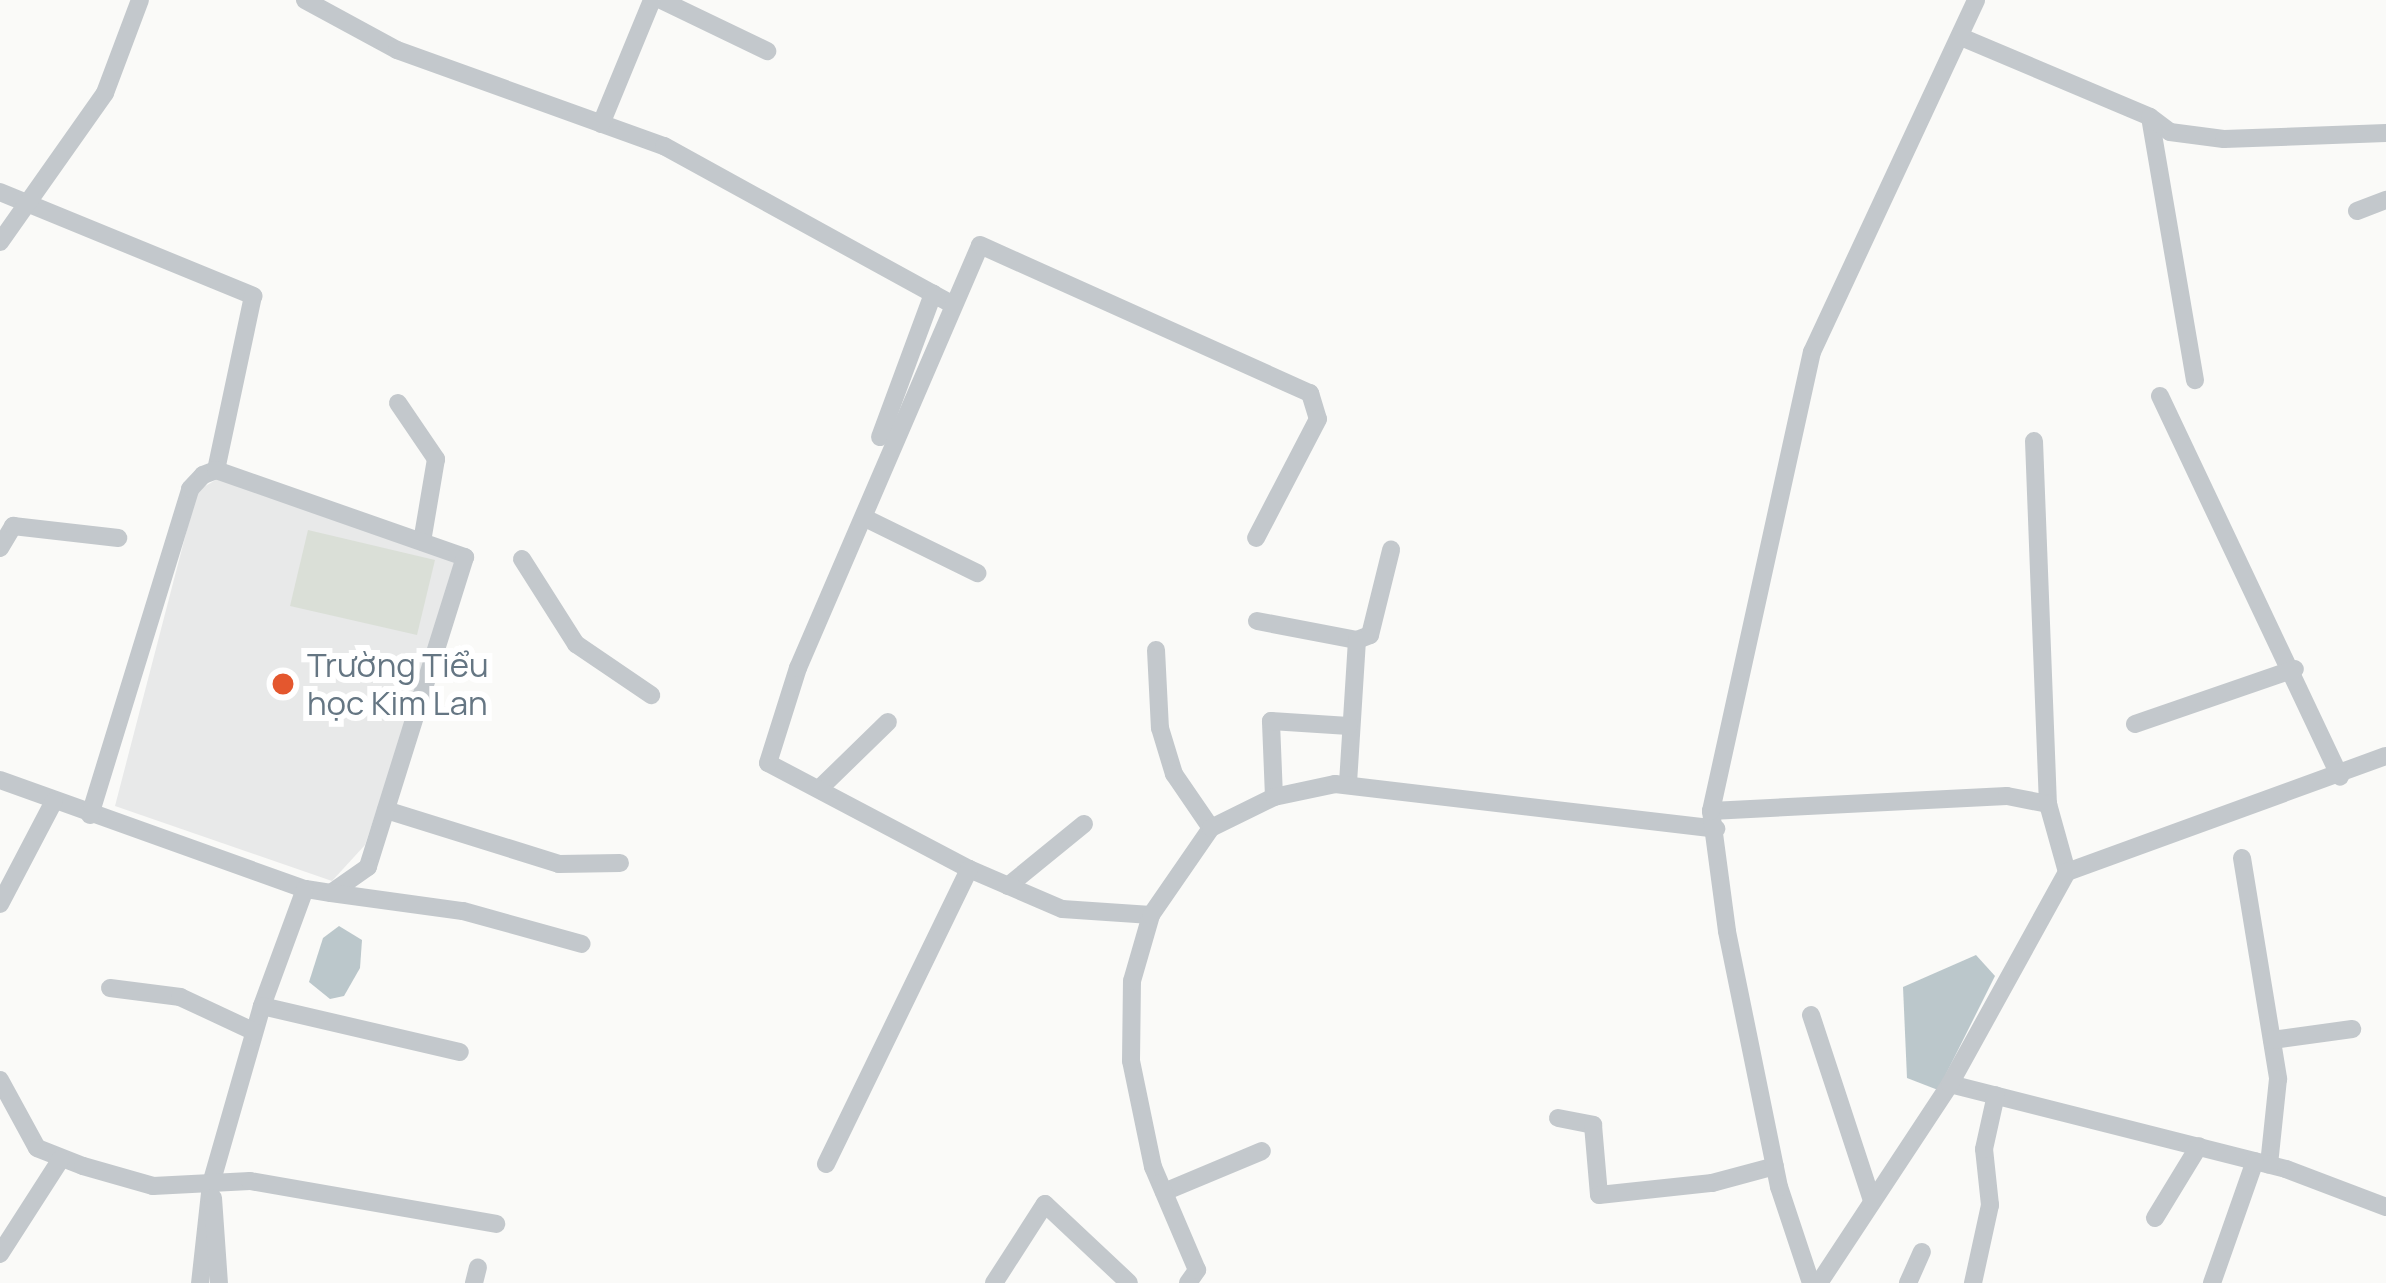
<!DOCTYPE html>
<html>
<head>
<meta charset="utf-8">
<style>
  body { margin:0 }
  #map { position:relative; width:2386px; height:1283px; overflow:hidden; background:#fafaf8; font-family:Manrope,sans-serif }
  div>[style] { position:absolute }
  [style*='--x'] { left:calc(var(--x)*1px); top:calc(var(--y)*1px); width:calc(var(--w)*1px); rotate:calc(var(--a)*1deg) }
  .built>* { inset:0; background:#e8e9e9 }
  .green>* { inset:0; background:#dadfd7 }
  .water>* { inset:0; background:#bbc7cb }
  .minor>* { height:18px; margin:-9px; padding:0 9px; transform-origin:9px; border-radius:9px; background:#c3c8cc }
  .dots>* { width:33px; height:33px; translate:-50% -50%; box-sizing:border-box; border:6px solid #fff; border-radius:50% }
  span { translate:-50% -50%; white-space:nowrap; text-align:center; line-height:1.15; -webkit-text-stroke:12px #fff; paint-order:stroke }
  .poi-label { font-size:33px; color:#657683 }
  .left { translate:0 -50%; text-align:left }
</style>
</head>
<body>
<div id="map">
  <div class="built">
    <div style="clip-path:polygon(219px 478px,460px 563px,365px 845px,332px 881px,115px 806px,197px 491px)"></div>
  </div>
  <div class="green">
    <div style="clip-path:polygon(308px 530px,435px 560px,417px 635px,290px 606px)"></div>
  </div>
  <div class="water">
    <div style="clip-path:polygon(339px 926px,362px 940px,360px 968px,344px 996px,330px 999px,309px 982px,323px 938px)"></div>
    <div style="clip-path:polygon(1976px 955px,1995px 976px,1938px 1090px,1907px 1078px,1903px 987px)"></div>
  </div>
  <div class="minor">
    <div style="--x:305;--y:0;--w:105;--a:28.5"></div>
    <div style="--x:397;--y:50;--w:284;--a:19.8"></div>
    <div style="--x:664;--y:146;--w:330;--a:28.8"></div>
    <div style="--x:661;--y:0;--w:118;--a:25.7"></div>
    <div style="--x:1961;--y:37;--w:205;--a:22.9"></div>
    <div style="--x:2150;--y:117;--w:267;--a:80.3"></div>
    <div style="--x:2150;--y:117;--w:25;--a:37"></div>
    <div style="--x:2170;--y:132;--w:54;--a:7.4"></div>
    <div style="--x:2224;--y:139;--w:162;--a:-2.1"></div>
    <div style="--x:601;--y:124;--w:134;--a:-67.6"></div>
    <div style="--x:0;--y:192;--w:274;--a:22.3"></div>
    <div style="--x:253;--y:296;--w:178;--a:102"></div>
    <div style="--x:2357;--y:211;--w:31;--a:-21"></div>
    <div style="--x:0;--y:242;--w:182;--a:-54.8"></div>
    <div style="--x:105;--y:93;--w:99;--a:-69.4"></div>
    <div style="--x:2160;--y:396;--w:421;--a:64.7"></div>
    <div style="--x:398;--y:403;--w:68;--a:55.8"></div>
    <div style="--x:436;--y:459;--w:84;--a:99.6"></div>
    <div style="--x:880;--y:437;--w:153;--a:-69.7"></div>
    <div style="--x:2034;--y:441;--w:363;--a:87.8"></div>
    <div style="--x:867;--y:519;--w:123;--a:26.1"></div>
    <div style="--x:0;--y:548;--w:26;--a:-59"></div>
    <div style="--x:13;--y:526;--w:106;--a:6.5"></div>
    <div style="--x:522;--y:559;--w:101;--a:57.6"></div>
    <div style="--x:576;--y:644;--w:91;--a:34.2"></div>
    <div style="--x:1257;--y:621;--w:102;--a:10.8"></div>
    <div style="--x:1357;--y:640;--w:144;--a:93.6"></div>
    <div style="--x:1357;--y:640;--w:14;--a:-21"></div>
    <div style="--x:1370;--y:635;--w:88;--a:-76.1"></div>
    <div style="--x:1156;--y:650;--w:78;--a:87.1"></div>
    <div style="--x:1160;--y:728;--w:48;--a:73.1"></div>
    <div style="--x:1174;--y:774;--w:65;--a:55.6"></div>
    <div style="--x:2135;--y:724;--w:169;--a:-19"></div>
    <div style="--x:0;--y:780;--w:324;--a:19.7"></div>
    <div style="--x:819;--y:789;--w:96;--a:-44.2"></div>
    <div style="--x:1274;--y:797;--w:76;--a:-92.3"></div>
    <div style="--x:1271;--y:721;--w:78;--a:3.7"></div>
    <div style="--x:386;--y:810;--w:181;--a:17.3"></div>
    <div style="--x:559;--y:864;--w:61;--a:-0.9"></div>
    <div style="--x:1711;--y:811;--w:296;--a:-2.9"></div>
    <div style="--x:2007;--y:796;--w:42;--a:11"></div>
    <div style="--x:2048;--y:804;--w:71;--a:74.4"></div>
    <div style="--x:90;--y:815;--w:341;--a:-72.9"></div>
    <div style="--x:190;--y:489;--w:19;--a:-47"></div>
    <div style="--x:203;--y:475;--w:14;--a:-21"></div>
    <div style="--x:216;--y:470;--w:264;--a:19.3"></div>
    <div style="--x:465;--y:557;--w:325;--a:107.4"></div>
    <div style="--x:368;--y:867;--w:45;--a:144.9"></div>
    <div style="--x:331;--y:893;--w:26;--a:-171"></div>
    <div style="--x:305;--y:889;--w:125;--a:110.2"></div>
    <div style="--x:262;--y:1006;--w:185;--a:106"></div>
    <div style="--x:211;--y:1184;--w:100;--a:96.3"></div>
    <div style="--x:2242;--y:858;--w:224;--a:80.7"></div>
    <div style="--x:2278;--y:1079;--w:86;--a:96"></div>
    <div style="--x:1008;--y:886;--w:98;--a:-39.2"></div>
    <div style="--x:331;--y:893;--w:133;--a:7.8"></div>
    <div style="--x:463;--y:911;--w:123;--a:15.5"></div>
    <div style="--x:0;--y:904;--w:116;--a:-62.3"></div>
    <div style="--x:1151;--y:915;--w:89;--a:-176.1"></div>
    <div style="--x:1062;--y:909;--w:101;--a:-156.7"></div>
    <div style="--x:969;--y:869;--w:227;--a:-152.2"></div>
    <div style="--x:768;--y:763;--w:100;--a:-72.5"></div>
    <div style="--x:798;--y:668;--w:460;--a:-66.7"></div>
    <div style="--x:980;--y:245;--w:362;--a:24.2"></div>
    <div style="--x:1310;--y:393;--w:27;--a:73"></div>
    <div style="--x:1318;--y:419;--w:134;--a:117.5"></div>
    <div style="--x:110;--y:988;--w:71;--a:7.3"></div>
    <div style="--x:180;--y:997;--w:81;--a:25"></div>
    <div style="--x:262;--y:1006;--w:203;--a:13.1"></div>
    <div style="--x:1811;--y:1015;--w:196;--a:71.8"></div>
    <div style="--x:2272;--y:1040;--w:81;--a:-7.8"></div>
    <div style="--x:0;--y:1080;--w:77;--a:61.4"></div>
    <div style="--x:37;--y:1148;--w:49;--a:21.4"></div>
    <div style="--x:83;--y:1166;--w:73;--a:15.9"></div>
    <div style="--x:153;--y:1186;--w:97;--a:-3"></div>
    <div style="--x:250;--y:1181;--w:250;--a:9.9"></div>
    <div style="--x:1950;--y:1084;--w:347;--a:14.2"></div>
    <div style="--x:2286;--y:1169;--w:107;--a:20.8"></div>
    <div style="--x:1558;--y:1118;--w:36;--a:11"></div>
    <div style="--x:1593;--y:1125;--w:70;--a:85.1"></div>
    <div style="--x:1599;--y:1195;--w:114;--a:-6.1"></div>
    <div style="--x:1712;--y:1183;--w:65;--a:-15.1"></div>
    <div style="--x:826;--y:1164;--w:328;--a:-64.1"></div>
    <div style="--x:1164;--y:1192;--w:106;--a:-22.7"></div>
    <div style="--x:213;--y:1198;--w:85;--a:86"></div>
    <div style="--x:2155;--y:1218;--w:84;--a:-58.6"></div>
    <div style="--x:0;--y:1254;--w:113;--a:-57.3"></div>
    <div style="--x:474;--y:1283;--w:16;--a:-76"></div>
    <div style="--x:994;--y:1283;--w:94;--a:-57.2"></div>
    <div style="--x:1045;--y:1204;--w:115;--a:43.2"></div>
    <div style="--x:1188;--y:1283;--w:16;--a:-55"></div>
    <div style="--x:1197;--y:1270;--w:112;--a:-113.1"></div>
    <div style="--x:1153;--y:1167;--w:108;--a:-101.7"></div>
    <div style="--x:1131;--y:1061;--w:80;--a:-89.3"></div>
    <div style="--x:1132;--y:981;--w:69;--a:-73.9"></div>
    <div style="--x:1151;--y:915;--w:106;--a:-55.4"></div>
    <div style="--x:1211;--y:828;--w:70;--a:-26.2"></div>
    <div style="--x:1274;--y:797;--w:62;--a:-12"></div>
    <div style="--x:1335;--y:784;--w:384;--a:6.7"></div>
    <div style="--x:1811;--y:1283;--w:101;--a:-108.4"></div>
    <div style="--x:1779;--y:1187;--w:261;--a:-101.5"></div>
    <div style="--x:1727;--y:931;--w:121;--a:-97.6"></div>
    <div style="--x:1711;--y:811;--w:470;--a:-77.6"></div>
    <div style="--x:1812;--y:352;--w:388;--a:-65"></div>
    <div style="--x:1819;--y:1283;--w:238;--a:-56.6"></div>
    <div style="--x:1950;--y:1084;--w:242;--a:-61.1"></div>
    <div style="--x:2067;--y:872;--w:339;--a:-20"></div>
    <div style="--x:1908;--y:1283;--w:34;--a:-66"></div>
    <div style="--x:1973;--y:1283;--w:80;--a:-77.7"></div>
    <div style="--x:1990;--y:1205;--w:56;--a:-96.1"></div>
    <div style="--x:1984;--y:1149;--w:55;--a:-77.5"></div>
    <div style="--x:2212;--y:1283;--w:129;--a:-70.6"></div>
  </div>
  <div class="dots">
    <div style="left:283px;top:684px;background:#e4572e"></div>
  </div>
  <div class="poi-label">
    <span class="left" style="left:307px;top:684px">Trường Tiểu<br>học Kim Lan</span>
  </div>
</div>
</body>
</html>
